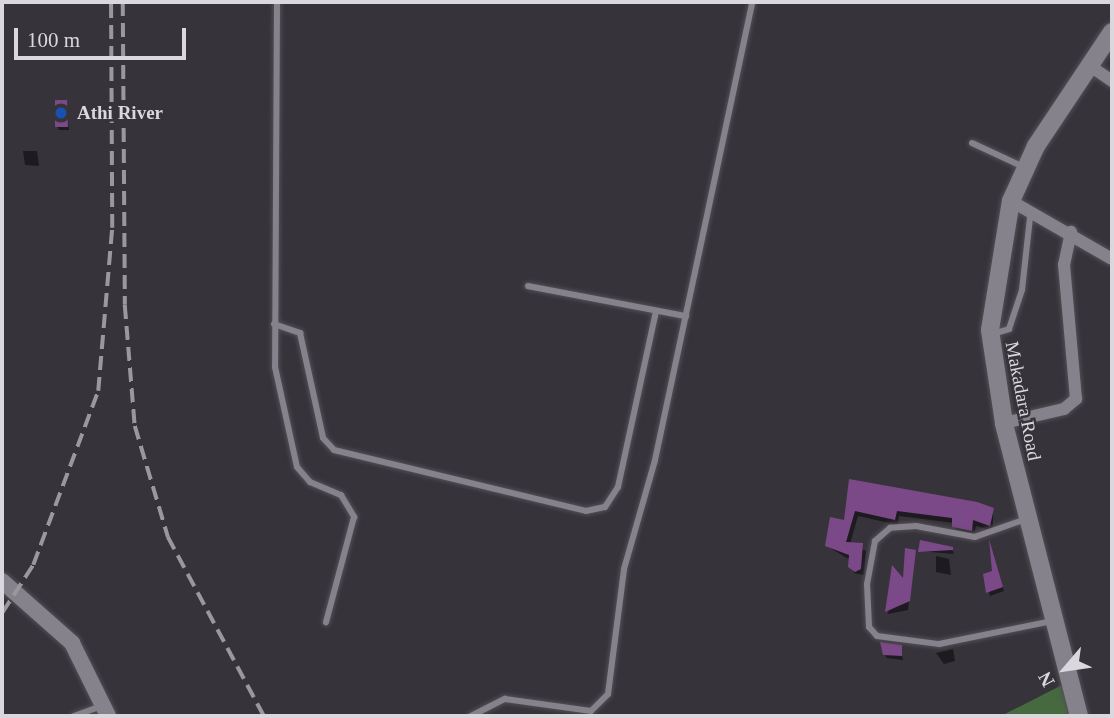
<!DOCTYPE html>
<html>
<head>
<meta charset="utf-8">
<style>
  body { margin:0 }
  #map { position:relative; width:1114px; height:718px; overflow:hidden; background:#37333a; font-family:"Times New Roman",serif }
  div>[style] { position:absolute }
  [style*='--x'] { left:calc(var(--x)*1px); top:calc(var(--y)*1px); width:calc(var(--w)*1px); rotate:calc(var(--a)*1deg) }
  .green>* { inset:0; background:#466940 }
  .shadow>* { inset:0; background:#0007 }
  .building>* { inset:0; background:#7c4988 }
  .roads { filter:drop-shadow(0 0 2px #534f56) drop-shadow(0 0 2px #534f56) }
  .service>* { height:6px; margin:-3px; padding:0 3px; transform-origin:3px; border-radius:3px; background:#86828b }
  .minor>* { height:12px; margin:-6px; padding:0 6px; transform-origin:6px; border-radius:6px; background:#86828b }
  .tertiary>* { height:16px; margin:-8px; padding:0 8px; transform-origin:8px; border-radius:8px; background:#86828b }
  .secondary>* { height:18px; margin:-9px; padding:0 9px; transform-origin:9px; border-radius:9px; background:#86828b }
  .rail>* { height:3.5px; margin-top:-1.75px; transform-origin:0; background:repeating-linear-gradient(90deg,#9b989d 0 14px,transparent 0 21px) }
  .dots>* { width:19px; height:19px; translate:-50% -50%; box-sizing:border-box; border:4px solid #37333a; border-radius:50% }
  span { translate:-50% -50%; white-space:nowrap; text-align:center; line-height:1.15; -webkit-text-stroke:5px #37333a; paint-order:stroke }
  .poi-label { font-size:19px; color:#dbd8dd; font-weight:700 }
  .left { translate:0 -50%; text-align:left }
  .street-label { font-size:19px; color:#dbd8dd }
  .frame { position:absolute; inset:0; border:4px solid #dbd8dd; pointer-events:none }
  .north { position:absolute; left:1030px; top:634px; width:70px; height:70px; -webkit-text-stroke:5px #37333a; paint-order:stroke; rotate:241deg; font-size:19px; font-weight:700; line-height:28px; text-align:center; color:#dbd8dd }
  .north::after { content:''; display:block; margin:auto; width:24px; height:32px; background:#dbd8dd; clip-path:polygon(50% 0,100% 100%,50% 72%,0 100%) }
  .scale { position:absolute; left:14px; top:28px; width:172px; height:32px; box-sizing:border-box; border:4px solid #dbd8dd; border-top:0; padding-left:9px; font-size:21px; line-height:24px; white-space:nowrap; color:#dbd8dd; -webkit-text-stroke:5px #37333a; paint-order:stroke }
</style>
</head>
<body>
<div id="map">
  <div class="green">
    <div style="clip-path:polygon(1062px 685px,1070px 716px,1001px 716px)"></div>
  </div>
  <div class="shadow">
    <div style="clip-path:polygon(66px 102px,69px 130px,59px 130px,57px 126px)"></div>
    <div style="clip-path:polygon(23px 151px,37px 151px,39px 166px,25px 165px)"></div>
    <div style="clip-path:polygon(851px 481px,993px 509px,993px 531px,976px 526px,974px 536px,957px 533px,954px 523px,899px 516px,898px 525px,858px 516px,850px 544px,866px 551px,864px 575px,854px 573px,850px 560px,827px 546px,845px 522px)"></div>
    <div style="clip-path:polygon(952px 549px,954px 554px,920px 551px)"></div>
    <div style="clip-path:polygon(990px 549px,1004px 591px,990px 596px,985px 575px,994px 572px)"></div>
    <div style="clip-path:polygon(915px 552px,908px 610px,888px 614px,894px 569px,904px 583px)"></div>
    <div style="clip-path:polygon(936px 556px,949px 559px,951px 575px,936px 572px)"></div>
    <div style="clip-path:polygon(900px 647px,903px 660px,887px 658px,884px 654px)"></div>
    <div style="clip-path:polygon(953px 649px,955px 661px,944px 664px,936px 653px)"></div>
  </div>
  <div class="building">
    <div style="clip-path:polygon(55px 100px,67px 100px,68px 127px,55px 127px)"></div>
    <div style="clip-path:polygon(849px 479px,977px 502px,994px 508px,990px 526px,973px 520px,972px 531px,952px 527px,952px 518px,897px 511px,895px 520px,855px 511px,846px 542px,863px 543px,861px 569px,855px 572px,848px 567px,849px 555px,825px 546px,830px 517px,844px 520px)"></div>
    <div style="clip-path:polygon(989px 539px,1003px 587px,986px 593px,983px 574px,992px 571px)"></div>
    <div style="clip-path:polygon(920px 540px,953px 547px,953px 550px,918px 552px)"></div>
    <div style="clip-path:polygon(905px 548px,916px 550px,910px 601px,885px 612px,892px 565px,903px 578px)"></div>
    <div style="clip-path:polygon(880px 642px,902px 645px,902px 656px,883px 655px)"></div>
  </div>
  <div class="roads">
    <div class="service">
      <div style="--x:277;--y:2;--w:365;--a:90.3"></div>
      <div style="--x:275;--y:367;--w:102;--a:77.6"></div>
      <div style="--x:297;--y:467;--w:20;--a:49"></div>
      <div style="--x:310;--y:482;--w:34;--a:23"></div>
      <div style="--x:341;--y:495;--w:26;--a:59"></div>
      <div style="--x:354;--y:517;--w:109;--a:104.9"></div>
      <div style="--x:972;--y:143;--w:57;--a:24.8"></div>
      <div style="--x:528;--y:286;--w:161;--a:10.8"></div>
      <div style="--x:274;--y:324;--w:28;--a:19"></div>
      <div style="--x:300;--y:333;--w:107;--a:77.6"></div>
      <div style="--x:323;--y:438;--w:16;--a:47"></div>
      <div style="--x:334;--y:450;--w:259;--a:13.6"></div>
      <div style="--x:586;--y:511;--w:19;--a:-12"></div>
      <div style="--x:605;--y:507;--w:24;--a:-57"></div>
      <div style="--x:618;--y:487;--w:180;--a:-77.8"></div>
      <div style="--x:992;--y:334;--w:18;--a:-16"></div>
      <div style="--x:1009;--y:329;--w:41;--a:-71.6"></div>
      <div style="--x:1022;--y:290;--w:73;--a:-83.7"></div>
      <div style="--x:1026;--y:519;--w:54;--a:160.6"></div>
      <div style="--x:975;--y:537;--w:60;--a:-169.4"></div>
      <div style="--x:916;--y:526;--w:26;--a:176"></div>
      <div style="--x:890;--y:528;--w:20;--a:139"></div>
      <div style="--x:875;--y:541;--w:44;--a:100.5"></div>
      <div style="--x:867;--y:584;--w:43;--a:87.3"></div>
      <div style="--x:869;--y:627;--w:12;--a:48"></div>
      <div style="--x:877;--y:636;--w:63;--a:7.4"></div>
      <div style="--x:939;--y:644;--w:115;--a:-11.5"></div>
      <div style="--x:74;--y:716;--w:29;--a:-20"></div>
      <div style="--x:471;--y:716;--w:38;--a:-27"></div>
      <div style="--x:505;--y:699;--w:87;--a:7.9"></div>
      <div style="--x:591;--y:711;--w:24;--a:-45"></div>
      <div style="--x:608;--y:694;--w:126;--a:-82.7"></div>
      <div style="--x:624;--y:569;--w:113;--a:-74.1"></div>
      <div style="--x:655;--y:460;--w:468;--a:-78"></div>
    </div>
    <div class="minor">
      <div style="--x:1090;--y:66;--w:27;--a:34"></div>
      <div style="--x:1011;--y:201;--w:116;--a:29.9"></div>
      <div style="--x:1004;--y:423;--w:62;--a:-13.1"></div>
      <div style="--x:1064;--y:409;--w:16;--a:-40"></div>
      <div style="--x:1076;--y:399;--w:135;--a:-95.1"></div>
      <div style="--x:1064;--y:265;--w:34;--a:-78"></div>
    </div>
    <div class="tertiary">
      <div style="--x:2;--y:581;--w:94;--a:41.5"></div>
      <div style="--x:72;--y:643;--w:81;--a:63.7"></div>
    </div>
    <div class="secondary">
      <div style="--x:1079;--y:716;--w:302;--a:-104.4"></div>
      <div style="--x:1004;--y:423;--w:94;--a:-98.6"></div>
      <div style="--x:990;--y:330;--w:131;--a:-80.8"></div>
      <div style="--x:1011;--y:201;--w:60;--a:-65.6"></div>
      <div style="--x:1036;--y:146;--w:137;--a:-56.3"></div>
    </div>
  </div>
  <div class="rail">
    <div style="--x:123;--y:2;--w:303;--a:89.6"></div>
    <div style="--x:125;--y:305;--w:121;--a:85.3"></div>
    <div style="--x:135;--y:426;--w:116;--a:73.4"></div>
    <div style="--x:168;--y:537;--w:203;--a:61.8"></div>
    <div style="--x:2;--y:613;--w:57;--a:-57.1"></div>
    <div style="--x:33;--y:565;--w:186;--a:-69.5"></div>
    <div style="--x:98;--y:391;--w:164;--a:-85.1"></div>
    <div style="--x:112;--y:228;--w:226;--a:-90.3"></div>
  </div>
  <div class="dots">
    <div style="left:61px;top:113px;background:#1a4fb4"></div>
  </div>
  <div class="poi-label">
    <span class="left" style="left:77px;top:113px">Athi River</span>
  </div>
  <div class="street-label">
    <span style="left:1023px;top:401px;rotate:79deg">Makadara Road</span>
  </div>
  <div class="frame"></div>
  <div class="north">N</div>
  <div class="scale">100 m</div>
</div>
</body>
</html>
